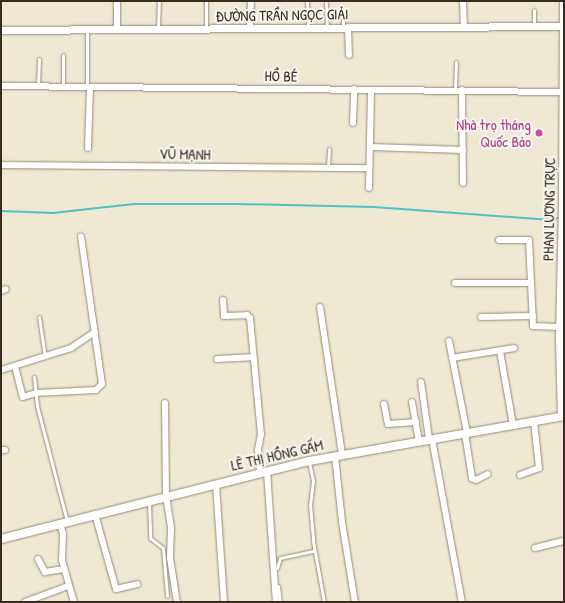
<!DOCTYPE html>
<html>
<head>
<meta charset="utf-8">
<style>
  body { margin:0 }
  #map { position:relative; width:565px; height:603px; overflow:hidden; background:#efe9d3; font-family:"Patrick Hand",sans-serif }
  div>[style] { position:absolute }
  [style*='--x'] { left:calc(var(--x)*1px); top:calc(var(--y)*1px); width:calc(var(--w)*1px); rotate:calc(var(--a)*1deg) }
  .stream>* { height:1.5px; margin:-0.75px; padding:0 0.75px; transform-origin:0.75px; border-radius:0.75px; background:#51c0c7 }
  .roads { filter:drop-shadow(0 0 1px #958a78) drop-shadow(0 0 1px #958a78) }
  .service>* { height:3px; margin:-1.5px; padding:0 1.5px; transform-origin:1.5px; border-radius:1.5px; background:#fff }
  .minor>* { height:6px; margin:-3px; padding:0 3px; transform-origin:3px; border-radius:3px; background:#fff }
  .tertiary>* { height:7px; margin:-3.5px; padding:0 3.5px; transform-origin:3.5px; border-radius:3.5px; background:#fff }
  .secondary>* { height:8px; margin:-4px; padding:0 4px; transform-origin:4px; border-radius:4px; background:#fff }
  .dots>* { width:11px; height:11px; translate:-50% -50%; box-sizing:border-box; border:2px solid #f6f6f2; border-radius:50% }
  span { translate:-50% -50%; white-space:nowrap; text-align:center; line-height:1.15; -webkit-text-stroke:4px #f6f6f2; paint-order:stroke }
  .street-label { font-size:15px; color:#3b2a1e }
  .hotel-label { font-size:15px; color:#b23c85 }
  .right { translate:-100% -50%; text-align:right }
  .frame { position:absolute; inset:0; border:2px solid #3b2a1e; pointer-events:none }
</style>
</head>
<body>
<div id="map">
  <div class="stream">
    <div style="--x:1;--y:211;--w:52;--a:2.2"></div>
    <div style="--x:53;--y:213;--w:81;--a:-6.4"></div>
    <div style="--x:133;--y:204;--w:105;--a:0"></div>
    <div style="--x:238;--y:204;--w:136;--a:1.3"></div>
    <div style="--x:374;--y:207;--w:177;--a:4.2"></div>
    <div style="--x:551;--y:220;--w:7;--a:-16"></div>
  </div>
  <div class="roads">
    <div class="service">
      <div style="--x:206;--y:1;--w:28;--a:90"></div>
      <div style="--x:307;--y:1;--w:26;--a:88"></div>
      <div style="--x:326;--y:3;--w:24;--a:88"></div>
      <div style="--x:534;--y:26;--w:16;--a:-90"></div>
      <div style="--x:343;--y:27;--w:9;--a:-90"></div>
      <div style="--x:158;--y:28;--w:27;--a:-88"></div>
      <div style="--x:63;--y:55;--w:32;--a:90"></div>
      <div style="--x:38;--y:87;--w:28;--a:-88"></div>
      <div style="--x:87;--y:87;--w:57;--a:-90"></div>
      <div style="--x:455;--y:90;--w:28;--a:-88"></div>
      <div style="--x:328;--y:168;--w:19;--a:-87"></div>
      <div style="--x:39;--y:317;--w:40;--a:81.5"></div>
      <div style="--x:34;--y:377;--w:29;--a:84"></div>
      <div style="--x:37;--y:406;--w:119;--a:75.4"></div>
      <div style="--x:309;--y:462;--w:19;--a:78"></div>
      <div style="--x:313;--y:481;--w:23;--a:97"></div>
      <div style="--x:310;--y:504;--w:37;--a:85"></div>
      <div style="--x:313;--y:541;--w:62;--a:79.8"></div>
      <div style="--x:149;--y:502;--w:36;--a:88"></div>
      <div style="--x:150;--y:538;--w:16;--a:38"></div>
      <div style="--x:163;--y:548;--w:48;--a:85.2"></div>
      <div style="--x:277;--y:568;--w:10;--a:-73"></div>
      <div style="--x:280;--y:558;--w:35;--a:-12"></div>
      <div style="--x:278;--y:586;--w:16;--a:83"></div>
    </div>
    <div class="minor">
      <div style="--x:117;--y:1;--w:29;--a:90"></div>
      <div style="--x:463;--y:1;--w:25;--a:88"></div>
      <div style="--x:348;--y:27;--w:28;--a:88"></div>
      <div style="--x:250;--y:28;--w:27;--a:-88"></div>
      <div style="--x:1;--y:86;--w:563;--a:0.61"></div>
      <div style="--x:462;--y:90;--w:93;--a:89.4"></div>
      <div style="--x:353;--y:123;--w:34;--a:-88"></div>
      <div style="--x:370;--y:147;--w:93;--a:1.8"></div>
      <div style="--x:88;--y:148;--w:61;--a:-88.1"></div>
      <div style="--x:1;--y:165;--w:368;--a:0.5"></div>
      <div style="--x:369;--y:188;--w:98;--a:-88.8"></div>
      <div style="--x:562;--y:201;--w:200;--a:-89.7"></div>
      <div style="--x:499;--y:240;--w:30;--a:0"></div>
      <div style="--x:529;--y:240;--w:86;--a:87.3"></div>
      <div style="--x:533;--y:326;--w:26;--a:2"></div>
      <div style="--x:455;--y:283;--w:76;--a:0"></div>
      <div style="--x:1;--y:291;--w:5;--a:-22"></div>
      <div style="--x:223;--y:300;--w:16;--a:86"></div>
      <div style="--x:224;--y:316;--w:23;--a:-2"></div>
      <div style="--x:247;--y:315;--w:4;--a:45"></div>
      <div style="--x:250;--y:318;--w:117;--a:84.6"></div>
      <div style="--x:261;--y:434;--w:16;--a:101"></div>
      <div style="--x:258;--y:450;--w:22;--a:85"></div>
      <div style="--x:320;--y:307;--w:150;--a:81.5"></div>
      <div style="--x:481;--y:317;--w:52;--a:-1.1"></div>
      <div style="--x:449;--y:341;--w:94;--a:78.9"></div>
      <div style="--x:500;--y:351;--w:75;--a:80"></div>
      <div style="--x:452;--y:358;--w:63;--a:-9.2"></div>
      <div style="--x:217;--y:359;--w:35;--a:-3"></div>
      <div style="--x:15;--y:366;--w:32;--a:76"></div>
      <div style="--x:23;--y:397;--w:14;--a:-17"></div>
      <div style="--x:36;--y:393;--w:60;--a:-2.9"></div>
      <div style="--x:96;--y:390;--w:8;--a:-45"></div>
      <div style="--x:102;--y:384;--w:149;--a:-98.1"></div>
      <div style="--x:1;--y:370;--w:73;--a:-17.4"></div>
      <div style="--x:71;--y:348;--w:29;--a:-34"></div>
      <div style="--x:421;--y:382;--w:58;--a:82"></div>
      <div style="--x:412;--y:402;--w:40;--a:80"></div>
      <div style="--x:165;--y:403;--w:93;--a:89.4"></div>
      <div style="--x:166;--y:496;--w:32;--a:81"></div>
      <div style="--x:171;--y:528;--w:30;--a:92"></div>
      <div style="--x:170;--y:558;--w:45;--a:81"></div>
      <div style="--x:384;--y:404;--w:20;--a:79"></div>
      <div style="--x:388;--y:424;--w:28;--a:-4"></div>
      <div style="--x:465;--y:433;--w:46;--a:81.2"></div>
      <div style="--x:472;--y:478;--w:4;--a:27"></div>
      <div style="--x:476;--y:480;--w:13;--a:-27"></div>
      <div style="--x:432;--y:439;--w:166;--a:79.6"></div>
      <div style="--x:1;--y:450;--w:4;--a:0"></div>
      <div style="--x:335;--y:456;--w:66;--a:83.9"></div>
      <div style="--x:342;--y:522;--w:81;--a:80.8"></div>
      <div style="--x:267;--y:471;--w:131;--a:86.1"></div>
      <div style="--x:520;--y:475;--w:20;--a:-20"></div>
      <div style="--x:539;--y:468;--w:47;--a:-96.1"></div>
      <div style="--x:216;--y:484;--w:118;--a:86.1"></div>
      <div style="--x:95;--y:514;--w:78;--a:74.4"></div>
      <div style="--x:116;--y:589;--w:22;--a:-13"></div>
      <div style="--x:60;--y:523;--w:11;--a:75"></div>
      <div style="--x:63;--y:534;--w:26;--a:92"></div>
      <div style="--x:62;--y:560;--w:44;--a:74.1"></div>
      <div style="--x:535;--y:548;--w:30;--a:-14"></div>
      <div style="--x:38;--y:559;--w:15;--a:62"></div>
      <div style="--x:45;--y:572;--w:19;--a:-9"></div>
      <div style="--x:25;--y:602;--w:46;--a:-20.4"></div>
    </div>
    <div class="tertiary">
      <div style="--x:563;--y:10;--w:1;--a:0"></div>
      <div style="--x:1;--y:30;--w:561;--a:-0.41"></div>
      <div style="--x:561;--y:416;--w:79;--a:-91.5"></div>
      <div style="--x:559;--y:337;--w:136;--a:-88.7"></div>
    </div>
    <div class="secondary">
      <div style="--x:1;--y:539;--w:318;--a:-14.2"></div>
      <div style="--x:309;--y:461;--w:259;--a:-10"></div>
    </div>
  </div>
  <div class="dots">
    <div style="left:539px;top:133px;background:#d1479c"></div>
  </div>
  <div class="street-label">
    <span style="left:282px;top:15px;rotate:-1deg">ĐƯỜNG TRẦN NGỌC GIẢI</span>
    <span style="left:281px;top:76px;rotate:1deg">HỒ BÉ</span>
    <span style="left:185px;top:154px;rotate:1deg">VŨ MẠNH</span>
    <span style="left:549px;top:209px;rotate:-89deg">PHAN LƯƠNG TRỰC</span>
    <span style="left:277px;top:455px;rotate:-13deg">LÊ THỊ HỒNG GẤM</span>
  </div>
  <div class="hotel-label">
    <span class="right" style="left:531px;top:133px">Nhà trọ tháng<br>Quốc Bảo</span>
  </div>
  <div class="frame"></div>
</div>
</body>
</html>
